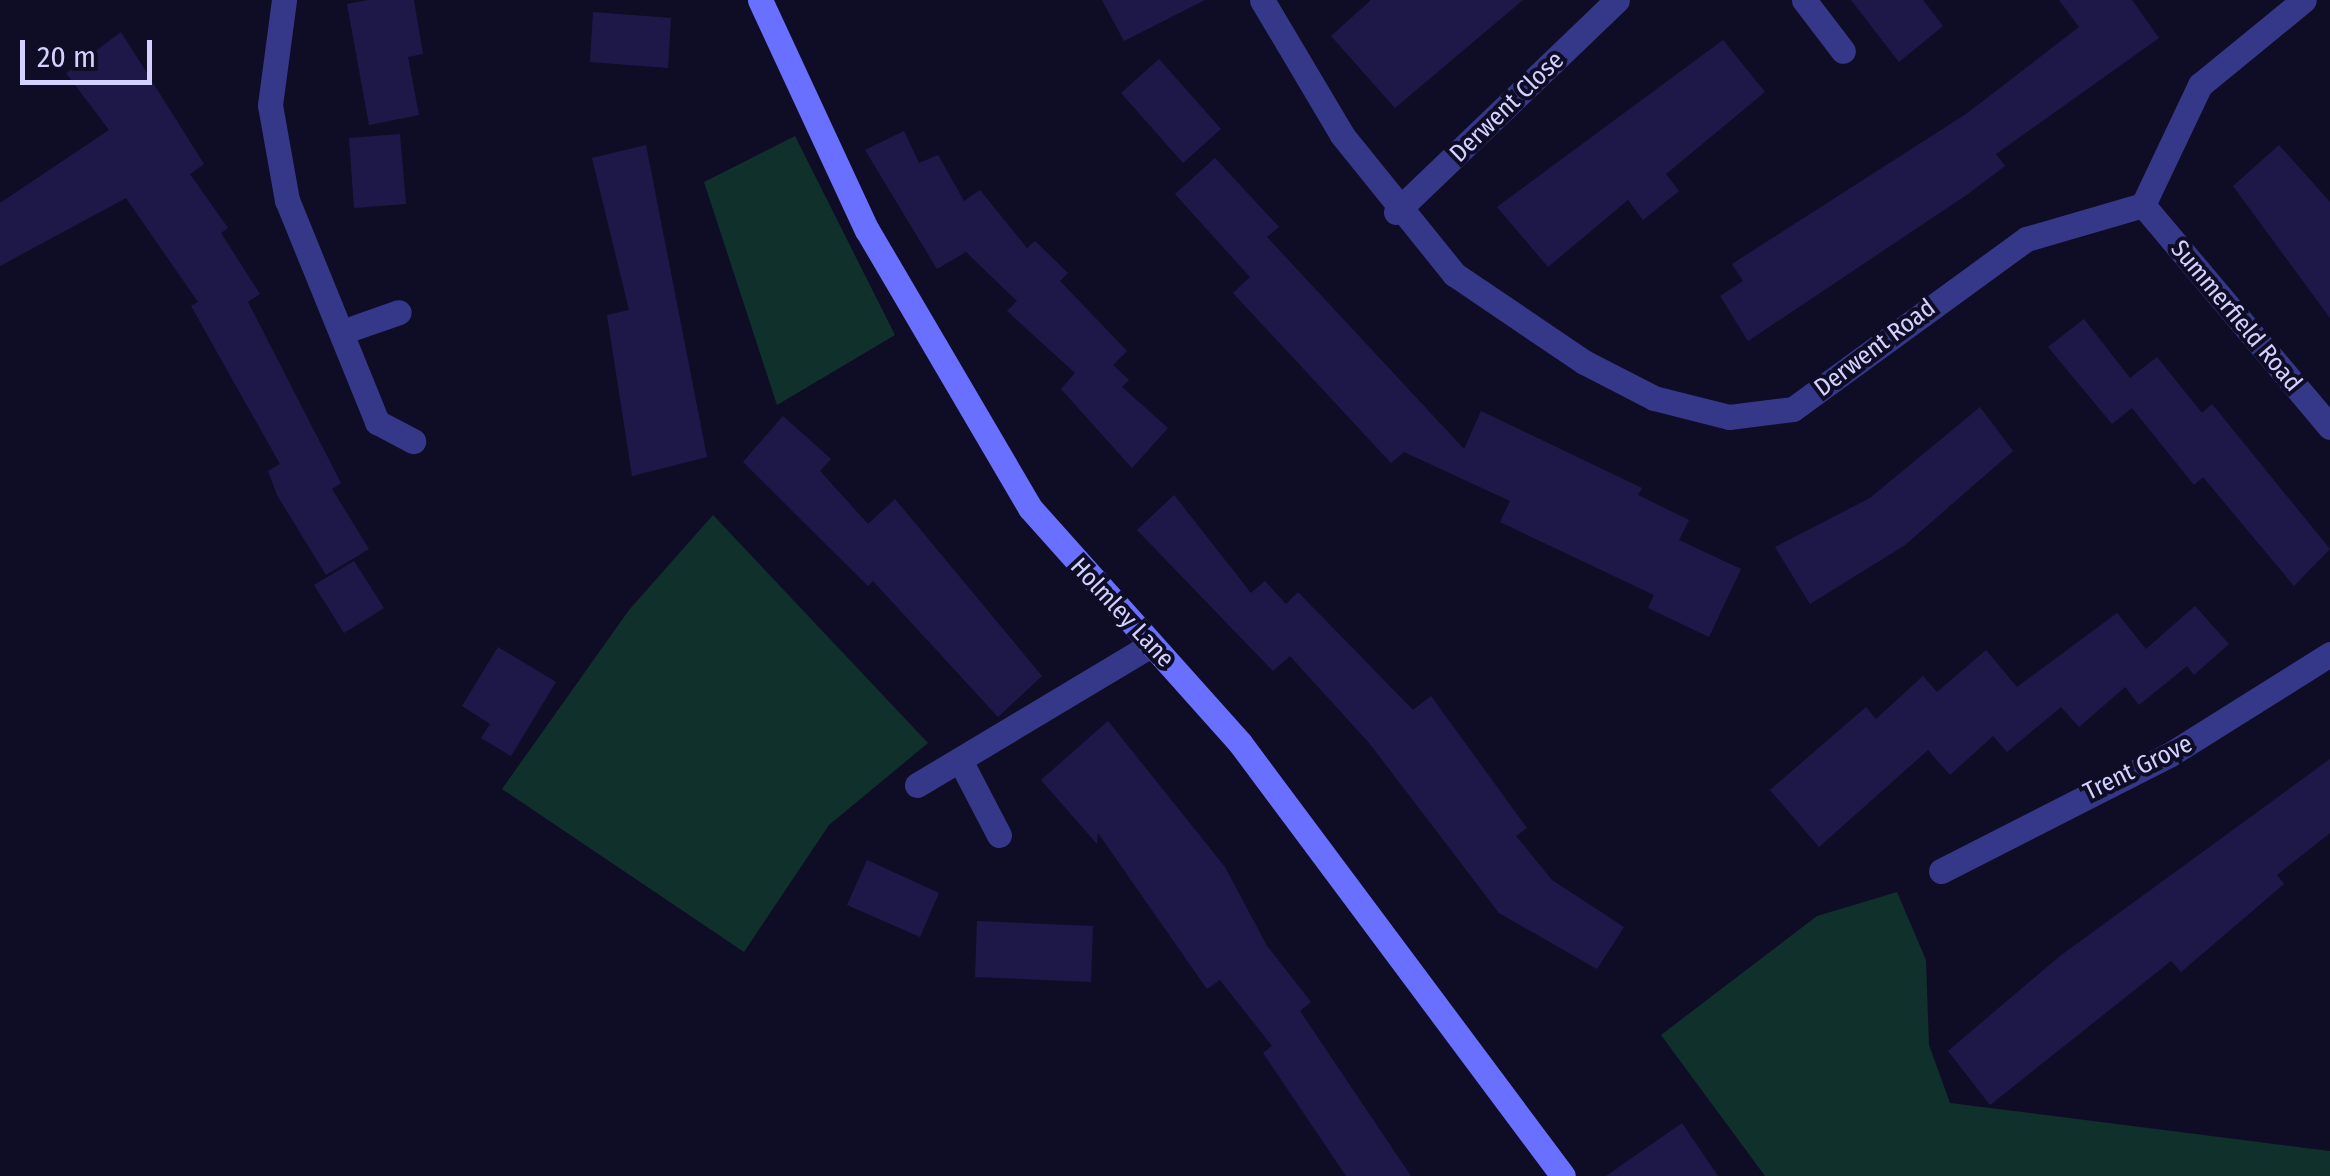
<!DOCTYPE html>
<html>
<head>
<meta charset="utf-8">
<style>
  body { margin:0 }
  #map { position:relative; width:2330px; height:1176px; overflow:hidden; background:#0f0d26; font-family:"Fira Sans Condensed",sans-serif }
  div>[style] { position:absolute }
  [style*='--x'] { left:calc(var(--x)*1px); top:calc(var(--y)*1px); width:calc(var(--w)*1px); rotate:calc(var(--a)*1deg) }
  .green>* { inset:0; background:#10302c }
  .building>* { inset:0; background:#1e1848 }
  .minor>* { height:25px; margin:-12.5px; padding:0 12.5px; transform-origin:12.5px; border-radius:12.5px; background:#353888 }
  .secondary>* { height:25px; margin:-12.5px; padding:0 12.5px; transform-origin:12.5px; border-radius:12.5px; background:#6970ff }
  span { translate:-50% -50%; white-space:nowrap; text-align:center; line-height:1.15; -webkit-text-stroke:8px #0f0d26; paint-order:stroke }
  .street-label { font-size:25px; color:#d3d2ff }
  .scale { position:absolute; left:20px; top:40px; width:132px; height:45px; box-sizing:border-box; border:5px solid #d3d2ff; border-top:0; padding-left:12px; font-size:30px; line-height:35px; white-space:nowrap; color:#d3d2ff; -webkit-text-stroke:8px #0f0d26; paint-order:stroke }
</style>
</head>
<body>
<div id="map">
  <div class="green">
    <div style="clip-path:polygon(795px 136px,895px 335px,777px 405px,704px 182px)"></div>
    <div style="clip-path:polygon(713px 515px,928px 743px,829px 825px,744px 952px,502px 789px,629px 610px)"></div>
    <div style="clip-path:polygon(1897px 892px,1926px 960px,1929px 1045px,1950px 1103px,2330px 1151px,2330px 1176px,1765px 1176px,1661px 1035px,1817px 916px)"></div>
  </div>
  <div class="building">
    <div style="clip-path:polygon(368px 0,414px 0,423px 54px,408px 57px,419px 115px,369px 125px,347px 4px)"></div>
    <div style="clip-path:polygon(1102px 0,1205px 0,1124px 41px)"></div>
    <div style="clip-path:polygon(1371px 0,1523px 0,1395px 108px,1331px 36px)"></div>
    <div style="clip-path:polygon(1851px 0,1923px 0,1943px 26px,1899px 62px)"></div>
    <div style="clip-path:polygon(2059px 0,2132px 0,2159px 38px,1996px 154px,2005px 166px,1968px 194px,1748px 341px,1720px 296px,1743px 281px,1732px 264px,1966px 114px,2079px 27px)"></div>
    <div style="clip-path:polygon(593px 12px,671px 18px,668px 68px,590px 62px)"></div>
    <div style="clip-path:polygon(121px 32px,204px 164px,190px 174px,228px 228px,221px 233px,260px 294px,248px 302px,341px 483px,332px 489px,369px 549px,326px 575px,277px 495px,268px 471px,280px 464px,191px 306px,198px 302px,126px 198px,0 266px,0 203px,109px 130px,66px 73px)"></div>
    <div style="clip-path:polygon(1723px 40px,1765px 92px,1666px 174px,1679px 191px,1643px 220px,1628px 200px,1548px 267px,1497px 207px)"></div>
    <div style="clip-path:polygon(1159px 59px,1221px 129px,1183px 163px,1121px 93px)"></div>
    <div style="clip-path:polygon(904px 131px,919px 163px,938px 155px,964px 201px,980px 190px,1027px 248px,1035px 241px,1068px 273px,1060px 281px,1127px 351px,1113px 365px,1129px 380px,1122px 387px,1168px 428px,1132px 468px,1061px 389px,1075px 373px,1007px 311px,1017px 301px,966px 252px,937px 269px,865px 150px)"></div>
    <div style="clip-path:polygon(400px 134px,406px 204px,354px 208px,349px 138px)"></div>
    <div style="clip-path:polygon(646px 145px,707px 457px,632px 476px,607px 315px,629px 310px,592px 158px)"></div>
    <div style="clip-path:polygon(2279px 145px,2330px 202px,2330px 318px,2233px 186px)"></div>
    <div style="clip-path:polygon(1215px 158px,1279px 227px,1267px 237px,1464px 449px,1481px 411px,1642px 488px,1638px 495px,1689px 520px,1679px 540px,1741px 569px,1709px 637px,1648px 608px,1654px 595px,1500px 522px,1510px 501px,1404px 452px,1391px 463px,1233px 293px,1250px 277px,1175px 194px)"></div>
    <div style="clip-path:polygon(2084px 319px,2130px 378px,2157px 357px,2202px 413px,2212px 404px,2330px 549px,2294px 586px,2203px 477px,2194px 485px,2132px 408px,2112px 424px,2048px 347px)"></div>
    <div style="clip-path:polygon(1980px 407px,2013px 451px,1905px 545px,1810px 604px,1775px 547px,1870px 498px)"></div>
    <div style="clip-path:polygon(783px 416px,831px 459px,820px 471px,868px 524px,895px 499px,1042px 676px,998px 717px,873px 581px,868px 586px,743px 462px)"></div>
    <div style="clip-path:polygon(1174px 495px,1251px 593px,1265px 581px,1286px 604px,1298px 592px,1413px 710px,1431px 696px,1527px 828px,1516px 836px,1552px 880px,1624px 927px,1597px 969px,1499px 913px,1370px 744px,1290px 656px,1273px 671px,1137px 530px)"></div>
    <div style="clip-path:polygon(354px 561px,384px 608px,344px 633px,314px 585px)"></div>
    <div style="clip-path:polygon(2195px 606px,2229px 644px,2194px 675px,2187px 666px,2139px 705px,2125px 687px,2079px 727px,2061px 707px,2007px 752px,1993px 736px,1950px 775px,1928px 750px,1819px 847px,1770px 790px,1866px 707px,1876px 719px,1923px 676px,1937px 692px,1986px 650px,2017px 687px,2117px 613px,2146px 649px)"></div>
    <div style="clip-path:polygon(498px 647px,556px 682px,511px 756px,481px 738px,490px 724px,462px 706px)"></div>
    <div style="clip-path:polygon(1108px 721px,1225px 867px,1267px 946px,1311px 1002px,1300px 1011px,1411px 1176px,1346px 1176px,1263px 1053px,1272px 1046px,1220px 980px,1207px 989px,1098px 833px,1097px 844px,1041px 780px)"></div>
    <div style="clip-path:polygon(2330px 759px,2330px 833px,2277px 875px,2284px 884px,2181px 972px,2171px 961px,1990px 1105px,1948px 1051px,2060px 956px)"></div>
    <div style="clip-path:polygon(867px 860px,939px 893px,920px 937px,847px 905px)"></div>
    <div style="clip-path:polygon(977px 921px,1093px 926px,1091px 982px,975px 977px)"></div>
    <div style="clip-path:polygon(1682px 1123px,1718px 1176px,1606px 1176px)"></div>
  </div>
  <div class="minor">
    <div style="--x:284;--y:0;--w:106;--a:97.6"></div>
    <div style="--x:270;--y:105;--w:97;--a:79.9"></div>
    <div style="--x:287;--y:200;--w:240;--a:67.9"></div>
    <div style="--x:377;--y:422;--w:41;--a:27.8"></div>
    <div style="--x:1262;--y:0;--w:157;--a:59.3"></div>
    <div style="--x:1342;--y:135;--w:179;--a:51.1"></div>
    <div style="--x:1454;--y:274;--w:157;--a:34.1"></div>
    <div style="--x:1584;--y:362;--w:79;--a:27.2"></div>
    <div style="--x:1654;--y:398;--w:77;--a:14.2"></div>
    <div style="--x:1729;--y:417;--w:64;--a:-7.1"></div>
    <div style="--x:1793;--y:409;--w:288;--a:-36.1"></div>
    <div style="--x:2026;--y:239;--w:122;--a:-16.2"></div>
    <div style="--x:2143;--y:205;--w:133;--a:-64.6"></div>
    <div style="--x:2200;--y:85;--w:134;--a:-39.3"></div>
    <div style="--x:1804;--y:0;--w:64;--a:52.6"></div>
    <div style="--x:2143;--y:205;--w:290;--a:49.9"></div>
    <div style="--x:1396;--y:212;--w:306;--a:-43.8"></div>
    <div style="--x:342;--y:332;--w:60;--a:-19.3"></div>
    <div style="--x:962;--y:764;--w:80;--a:62.5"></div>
    <div style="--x:917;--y:785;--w:273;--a:-30.9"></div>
    <div style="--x:1941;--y:871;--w:256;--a:-27"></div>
    <div style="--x:2169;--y:755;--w:190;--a:-32.1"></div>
  </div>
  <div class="secondary">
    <div style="--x:760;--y:0;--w:254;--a:65.1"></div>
    <div style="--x:867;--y:230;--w:322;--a:59.6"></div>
    <div style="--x:1030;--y:508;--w:315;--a:48.2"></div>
    <div style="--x:1240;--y:743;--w:540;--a:53.28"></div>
  </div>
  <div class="street-label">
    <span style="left:1507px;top:107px;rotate:-44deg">Derwent Close</span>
    <span style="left:2236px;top:316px;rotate:50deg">Summerfield Road</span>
    <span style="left:1875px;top:348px;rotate:-37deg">Derwent Road</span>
    <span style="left:1122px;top:613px;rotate:47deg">Holmley Lane</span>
    <span style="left:2138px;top:768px;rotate:-26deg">Trent Grove</span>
  </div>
  <div class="scale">20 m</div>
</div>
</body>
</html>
